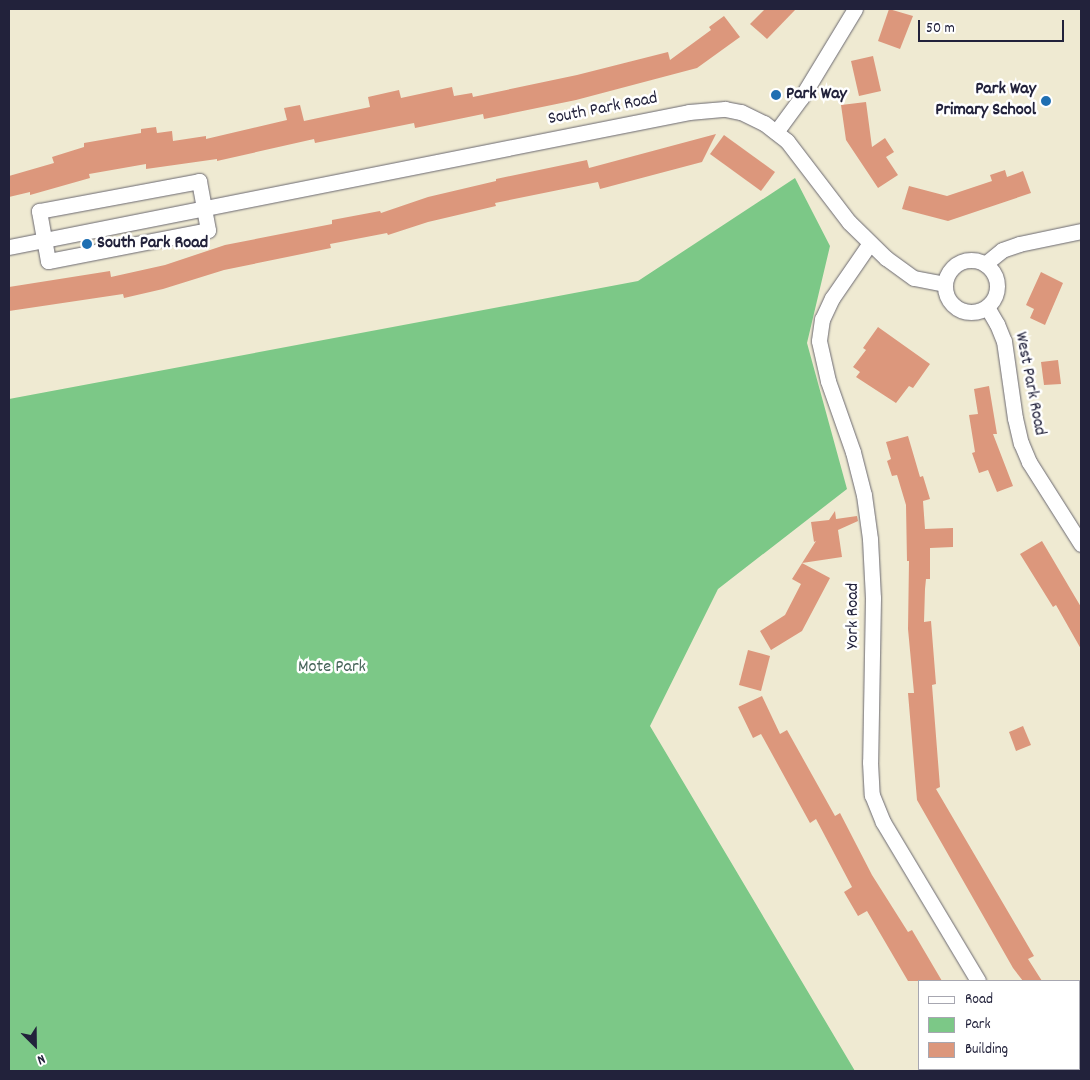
<!DOCTYPE html>
<html>
<head>
<meta charset="utf-8">
<style>
  body { margin:0 }
  #map { position:relative; width:1090px; height:1080px; overflow:hidden; background:#efead2; font-family:Dekko,sans-serif }
  div>[style] { position:absolute }
  [style*='--x'] { left:calc(var(--x)*1px); top:calc(var(--y)*1px); width:calc(var(--w)*1px); rotate:calc(var(--a)*1deg) }
  .green>* { inset:0; background:#7cc887 }
  .building>* { inset:0; background:#dc977c }
  .roads { filter:drop-shadow(0 0 1px #6a6870) drop-shadow(0 0 1px #6a6870) }
  .minor>* { height:15px; margin:-7.5px; padding:0 7.5px; transform-origin:7.5px; border-radius:7.5px; background:#fff }
  .minor>.ring { margin:-7.5px; padding:0; box-sizing:content-box; background:none; border:15px solid #fff; border-radius:50% }
  .dots>* { width:14px; height:14px; translate:-50% -50%; box-sizing:border-box; border:2px solid #fff; border-radius:50% }
  span { translate:-50% -50%; white-space:nowrap; text-align:center; line-height:1.15; -webkit-text-stroke:5px #fff; paint-order:stroke }
  .poi-label { font-size:18px; color:#22223b; font-weight:700 }
  .right { translate:-100% -50%; text-align:right }
  .left { translate:0 -50%; text-align:left }
  .street-label { font-size:18px; color:#22223b }
  .park-label { font-size:18px; color:#466459 }
  .frame { position:absolute; inset:0; border:10px solid #22223b; pointer-events:none }
  .legend { position:absolute; left:918px; top:980px; width:162px; height:90px; box-sizing:border-box; background:#fff; border:1px solid #a7a7b1; margin:0; padding:6px 9px; list-style:none; font-size:15px; color:#22223b }
  .legend li { display:flex; align-items:center; gap:10px; height:25px }
  .legend b { width:25px; border:1px solid #a7a7b1 }
  .north { position:absolute; left:10px; top:1020px; width:50px; height:50px; -webkit-text-stroke:4px #fff; paint-order:stroke; rotate:157deg; font-size:14px; font-weight:700; line-height:20px; text-align:center; color:#22223b }
  .north::after { content:''; display:block; margin:auto; width:18px; height:22px; background:#22223b; clip-path:polygon(50% 0,100% 100%,50% 72%,0 100%) }
  .scale { position:absolute; left:918px; top:20px; width:146px; height:22px; box-sizing:border-box; border:2px solid #22223b; border-top:0; padding-left:6px; font-size:15px; line-height:18px; white-space:nowrap; color:#22223b; -webkit-text-stroke:4px #fff; paint-order:stroke }
</style>
</head>
<body>
<div id="map">
  <div class="green">
    <div style="clip-path:polygon(795px 178px,830px 246px,807px 343px,847px 489px,718px 589px,650px 726px,855px 1071px,9px 1071px,9px 399px,638px 281px)"></div>
  </div>
  <div class="building">
    <div style="clip-path:polygon(765px 9px,796px 9px,767px 39px,750px 24px)"></div>
    <div style="clip-path:polygon(889px 9px,913px 16px,900px 49px,878px 41px)"></div>
    <div style="clip-path:polygon(724px 16px,740px 37px,697px 68px,576px 100px,484px 119px,483px 114px,415px 128px,414px 123px,315px 143px,314px 139px,217px 161px,217px 159px,146px 169px,146px 164px,89px 174px,90px 178px,30px 195px,30px 192px,9px 197px,9px 176px,54px 163px,52px 157px,84px 147px,84px 143px,141px 133px,141px 129px,156px 127px,157px 133px,172px 131px,173px 141px,206px 136px,206px 139px,287px 120px,284px 108px,300px 105px,304px 121px,370px 107px,368px 97px,399px 90px,401px 98px,452px 87px,454px 96px,472px 93px,473px 97px,577px 75px,668px 52px,670px 60px,711px 30px,709px 27px)"></div>
    <div style="clip-path:polygon(873px 56px,881px 91px,859px 96px,851px 61px)"></div>
    <div style="clip-path:polygon(866px 102px,872px 147px,885px 138px,894px 152px,886px 157px,898px 175px,878px 188px,846px 140px,841px 105px)"></div>
    <div style="clip-path:polygon(716px 134px,702px 162px,600px 189px,598px 182px,495px 203px,496px 206px,428px 222px,388px 235px,387px 233px,330px 244px,331px 248px,224px 270px,163px 289px,124px 298px,123px 294px,9px 311px,9px 287px,110px 271px,111px 277px,165px 265px,225px 245px,332px 224px,332px 220px,380px 211px,381px 213px,428px 197px,496px 181px,496px 179px,587px 160px,589px 168px)"></div>
    <div style="clip-path:polygon(724px 135px,775px 172px,761px 191px,710px 154px)"></div>
    <div style="clip-path:polygon(1005px 170px,1007px 177px,1023px 171px,1031px 193px,948px 221px,902px 209px,909px 186px,947px 196px,992px 181px,990px 175px)"></div>
    <div style="clip-path:polygon(1041px 272px,1063px 283px,1045px 325px,1030px 318px,1034px 309px,1026px 305px)"></div>
    <div style="clip-path:polygon(878px 327px,930px 364px,913px 388px,909px 386px,896px 403px,856px 377px,860px 372px,853px 367px,866px 350px,863px 348px)"></div>
    <div style="clip-path:polygon(1058px 360px,1061px 384px,1044px 385px,1041px 362px)"></div>
    <div style="clip-path:polygon(989px 386px,997px 434px,993px 434px,1013px 486px,997px 492px,988px 470px,979px 473px,972px 453px,975px 452px,969px 415px,978px 414px,974px 389px)"></div>
    <div style="clip-path:polygon(908px 436px,920px 477px,923px 476px,930px 499px,923px 501px,925px 529px,953px 528px,953px 547px,930px 548px,930px 579px,926px 579px,925px 589px,924px 622px,931px 621px,936px 684px,932px 685px,940px 787px,936px 789px,1034px 956px,1028px 959px,1042px 981px,1023px 981px,1013px 968px,917px 800px,908px 693px,914px 693px,908px 629px,909px 561px,907px 561px,906px 505px,897px 475px,892px 476px,887px 461px,891px 459px,886px 442px)"></div>
    <div style="clip-path:polygon(835px 511px,836px 519px,857px 516px,858px 521px,838px 530px,842px 557px,802px 563px,830px 578px,802px 631px,771px 650px,760px 631px,785px 615px,801px 584px,792px 579px,816px 541px,814px 542px,811px 522px,829px 520px)"></div>
    <div style="clip-path:polygon(1042px 541px,1081px 607px,1081px 649px,1056px 605px,1053px 607px,1020px 554px)"></div>
    <div style="clip-path:polygon(748px 650px,770px 656px,761px 691px,739px 685px)"></div>
    <div style="clip-path:polygon(762px 696px,780px 734px,787px 730px,835px 816px,840px 813px,872px 875px,908px 932px,912px 930px,942px 981px,908px 981px,867px 911px,858px 916px,844px 892px,852px 887px,816px 819px,810px 823px,761px 734px,753px 738px,738px 707px)"></div>
    <div style="clip-path:polygon(1023px 726px,1031px 745px,1016px 751px,1009px 732px)"></div>
  </div>
  <div class="roads">
    <div class="minor">
      <div style="--x:776;--y:132;--w:42;--a:-53.7"></div>
      <div style="--x:801;--y:98;--w:104;--a:-58.8"></div>
      <div style="--x:199;--y:181;--w:50;--a:79.6"></div>
      <div style="--x:208;--y:230;--w:163;--a:169"></div>
      <div style="--x:48;--y:261;--w:51;--a:-100.2"></div>
      <div style="--x:39;--y:211;--w:163;--a:-10.6"></div>
      <div style="--x:870;--y:243;--w:67;--a:124.6"></div>
      <div style="--x:832;--y:298;--w:23;--a:115"></div>
      <div style="--x:822;--y:319;--w:22;--a:98"></div>
      <div style="--x:819;--y:341;--w:41;--a:77.3"></div>
      <div style="--x:828;--y:381;--w:75;--a:70.6"></div>
      <div style="--x:853;--y:452;--w:44;--a:75.7"></div>
      <div style="--x:864;--y:495;--w:44;--a:82.2"></div>
      <div style="--x:870;--y:539;--w:59;--a:87.1"></div>
      <div style="--x:873;--y:598;--w:164;--a:91"></div>
      <div style="--x:870;--y:762;--w:33;--a:87"></div>
      <div style="--x:872;--y:795;--w:29;--a:68"></div>
      <div style="--x:883;--y:822;--w:185;--a:59.1"></div>
      <div style="--x:9;--y:247;--w:693;--a:-11.23"></div>
      <div style="--x:689;--y:112;--w:36;--a:-5"></div>
      <div style="--x:725;--y:109;--w:16;--a:11"></div>
      <div style="--x:741;--y:112;--w:25;--a:26"></div>
      <div style="--x:764;--y:123;--w:29;--a:38"></div>
      <div style="--x:787;--y:141;--w:102;--a:52.6"></div>
      <div style="--x:849;--y:222;--w:52;--a:44.2"></div>
      <div style="--x:886;--y:258;--w:34;--a:36"></div>
      <div style="--x:914;--y:278;--w:31;--a:11"></div>
      <div class="ring" style="left:945px;top:260px;width:37px;height:37px"></div>
      <div style="--x:985;--y:264;--w:22;--a:-39"></div>
      <div style="--x:1002;--y:250;--w:18;--a:-19"></div>
      <div style="--x:1019;--y:244;--w:63;--a:-11.8"></div>
      <div style="--x:987;--y:307;--w:20;--a:60"></div>
      <div style="--x:997;--y:324;--w:18;--a:68"></div>
      <div style="--x:1004;--y:341;--w:78;--a:81.9"></div>
      <div style="--x:1015;--y:418;--w:26;--a:77"></div>
      <div style="--x:1021;--y:443;--w:21;--a:67"></div>
      <div style="--x:1029;--y:462;--w:97;--a:57.6"></div>
      <div style="--x:1079;--y:1044;--w:2;--a:-27"></div>
      <div style="--x:1031;--y:1069;--w:2;--a:63"></div>
      <div style="--x:1055;--y:1071;--w:2;--a:-63"></div>
    </div>
  </div>
  <div class="dots">
    <div style="left:776px;top:95px;background:#1f6fb2"></div>
    <div style="left:1046px;top:101px;background:#1f6fb2"></div>
    <div style="left:87px;top:244px;background:#1f6fb2"></div>
  </div>
  <div class="poi-label">
    <span class="right" style="left:1036px;top:101px">Park Way<br>Primary School</span>
    <span class="left" style="left:786px;top:95px">Park Way</span>
    <span class="left" style="left:97px;top:244px">South Park Road</span>
  </div>
  <div class="street-label">
    <span style="left:603px;top:110px;rotate:-11deg">South Park Road</span>
    <span style="left:1029px;top:384px;rotate:79deg">West Park Road</span>
    <span style="left:854px;top:616px;rotate:-90deg">York Road</span>
  </div>
  <div class="park-label">
    <span style="left:332px;top:668px">Mote Park</span>
  </div>
  <div class="frame"></div>
  <ul class="legend">
  <li><b style="height:6px;background:#fff"></b>Road</li>
  <li><b style="height:14px;background:#7cc887"></b>Park</li>
  <li><b style="height:14px;background:#dc977c"></b>Building</li>
  </ul>
  <div class="north">N</div>
  <div class="scale">50 m</div>
</div>
</body>
</html>
